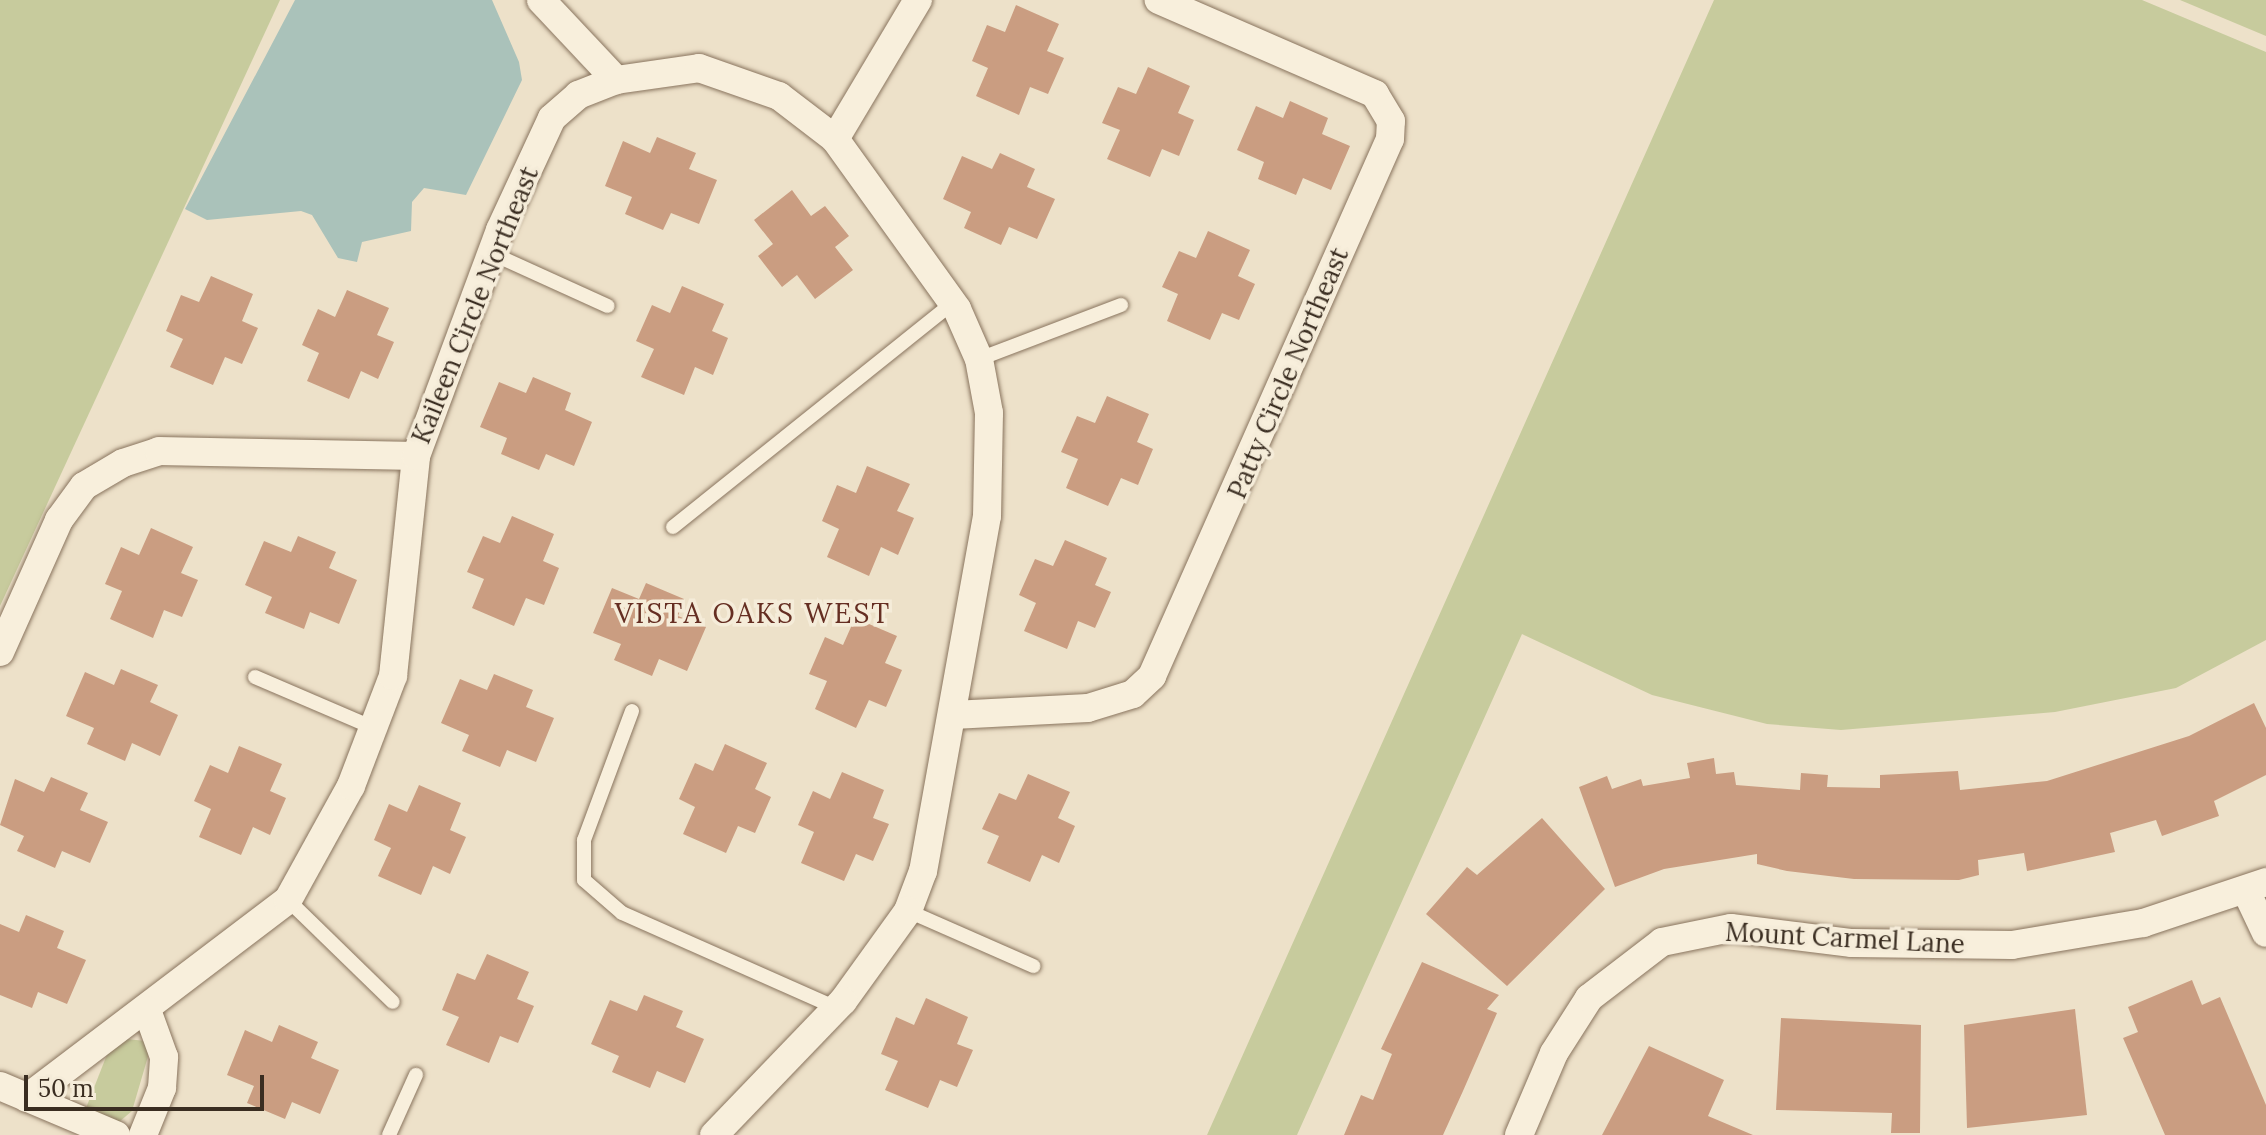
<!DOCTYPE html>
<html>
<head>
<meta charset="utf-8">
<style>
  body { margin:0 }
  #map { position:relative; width:2266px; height:1135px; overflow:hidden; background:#ede1c9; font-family:Lora,serif }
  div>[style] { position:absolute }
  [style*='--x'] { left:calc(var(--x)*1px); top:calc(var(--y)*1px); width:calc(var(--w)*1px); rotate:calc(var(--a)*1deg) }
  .green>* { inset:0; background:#c7cb9d }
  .water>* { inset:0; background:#aac2ba }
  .building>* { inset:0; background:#ca9d81 }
  .roads { filter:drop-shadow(0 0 2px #89745e) drop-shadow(0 0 2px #89745e) }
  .lane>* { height:14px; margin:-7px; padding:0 7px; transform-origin:7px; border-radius:7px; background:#f8efdc }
  .street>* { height:28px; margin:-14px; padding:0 14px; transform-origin:14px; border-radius:14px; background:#f8efdc }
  span { translate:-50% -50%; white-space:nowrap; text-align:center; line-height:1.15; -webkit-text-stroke:7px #f5ecd9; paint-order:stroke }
  .street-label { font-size:26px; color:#3a2d21 }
  .neighbourhood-label { font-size:28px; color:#652e22; letter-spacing:2px }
  .scale { position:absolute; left:24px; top:1075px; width:240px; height:36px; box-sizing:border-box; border:4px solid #3a2d21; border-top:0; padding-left:10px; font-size:24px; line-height:28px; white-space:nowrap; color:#3a2d21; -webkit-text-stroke:6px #f5ecd9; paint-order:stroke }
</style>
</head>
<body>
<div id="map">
  <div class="green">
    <div style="clip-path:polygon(0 0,280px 0,0 606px)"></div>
    <div style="clip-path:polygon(1714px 0,2142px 0,2266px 52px,2266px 640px,2176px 688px,2055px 712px,1841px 730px,1767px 724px,1652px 695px,1522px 634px,1297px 1135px,1207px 1135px)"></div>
    <div style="clip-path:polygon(2180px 0,2266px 0,2266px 36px)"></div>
    <div style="clip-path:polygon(126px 1039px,146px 1041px,149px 1053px,132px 1111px,119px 1122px,86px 1108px,108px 1052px)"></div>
  </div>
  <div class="water">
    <div style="clip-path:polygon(295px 0,492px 0,519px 62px,522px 80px,466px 195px,424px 188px,412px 202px,411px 231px,362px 242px,357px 262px,338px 258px,312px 215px,301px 211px,207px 220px,185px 209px)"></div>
  </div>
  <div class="building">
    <div style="clip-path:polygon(1016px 5px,1059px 24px,1047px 51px,1064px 58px,1048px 94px,1030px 87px,1019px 115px,976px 96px,988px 68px,972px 61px,987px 25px,1005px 32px)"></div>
    <div style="clip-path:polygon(1148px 67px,1190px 86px,1178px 113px,1194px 120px,1179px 156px,1162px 149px,1150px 177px,1107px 159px,1120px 130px,1102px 123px,1118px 87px,1136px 94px)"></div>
    <div style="clip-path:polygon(1290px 101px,1328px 118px,1322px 134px,1350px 146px,1331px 190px,1303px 178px,1296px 195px,1258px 179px,1264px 162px,1237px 150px,1256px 106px,1283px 118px)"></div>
    <div style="clip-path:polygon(657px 137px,696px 153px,689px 169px,717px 180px,699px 224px,671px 213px,663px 230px,625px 214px,632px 197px,605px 186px,623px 141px,650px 153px)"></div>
    <div style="clip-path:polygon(1000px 153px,1035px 169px,1027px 187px,1055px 199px,1037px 239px,1009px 227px,1001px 245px,964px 228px,971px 212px,943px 199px,962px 156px,992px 169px)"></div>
    <div style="clip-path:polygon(792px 190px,811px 216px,825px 206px,849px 236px,835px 247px,853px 270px,815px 299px,797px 275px,782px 287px,758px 256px,773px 244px,754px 220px)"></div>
    <div style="clip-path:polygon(1208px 231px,1250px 250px,1238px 276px,1255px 284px,1239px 320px,1222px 313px,1210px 340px,1167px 321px,1178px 294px,1162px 287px,1179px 251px,1196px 258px)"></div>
    <div style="clip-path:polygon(211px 276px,253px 294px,242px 321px,258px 328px,242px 364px,225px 357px,213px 385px,170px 367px,183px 339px,166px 331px,181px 295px,199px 302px)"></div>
    <div style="clip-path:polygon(682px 286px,724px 304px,712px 331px,728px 338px,713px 375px,695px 367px,684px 395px,641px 377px,654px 349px,636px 341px,652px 305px,670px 313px)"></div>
    <div style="clip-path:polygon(347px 290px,389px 308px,377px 335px,394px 342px,378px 379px,361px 371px,349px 399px,307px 381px,319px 353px,302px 345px,318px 309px,335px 317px)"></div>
    <div style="clip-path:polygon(533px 377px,571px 393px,565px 410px,592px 422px,574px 466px,546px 454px,539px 470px,501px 454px,507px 438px,480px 427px,499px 382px,526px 393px)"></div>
    <div style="clip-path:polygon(1107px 396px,1149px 414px,1137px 442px,1153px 449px,1138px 485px,1121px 478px,1108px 506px,1066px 488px,1078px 459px,1061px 452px,1077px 416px,1095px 423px)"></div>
    <div style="clip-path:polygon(867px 466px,910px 484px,897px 511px,914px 518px,898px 555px,881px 547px,869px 576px,827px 557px,839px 529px,822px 521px,837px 485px,856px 493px)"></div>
    <div style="clip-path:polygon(512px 516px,554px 534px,543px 561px,559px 568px,544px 605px,526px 598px,514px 626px,472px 608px,484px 579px,467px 572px,483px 536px,500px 543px)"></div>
    <div style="clip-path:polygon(151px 528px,193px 547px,181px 573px,198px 580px,182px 617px,164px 610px,153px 638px,110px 619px,122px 591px,105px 584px,121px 547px,139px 555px)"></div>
    <div style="clip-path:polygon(298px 536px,336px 552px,329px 568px,357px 580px,339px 624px,310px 612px,304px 629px,265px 613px,272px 597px,245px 585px,264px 541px,291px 552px)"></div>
    <div style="clip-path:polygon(1065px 540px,1107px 558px,1095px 585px,1111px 592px,1095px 628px,1078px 621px,1067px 649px,1024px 631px,1036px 603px,1019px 595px,1035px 559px,1053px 566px)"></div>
    <div style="clip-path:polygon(646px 583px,684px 599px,678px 616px,706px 627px,687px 671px,659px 659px,652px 676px,614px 660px,621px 644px,593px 633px,612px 588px,639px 599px)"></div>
    <div style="clip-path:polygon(855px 618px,897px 636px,885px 663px,902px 670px,886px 707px,869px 700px,856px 728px,815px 709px,827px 681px,809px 674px,825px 637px,843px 645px)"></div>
    <div style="clip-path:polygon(121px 669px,158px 685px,150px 702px,178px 715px,160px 756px,132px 743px,125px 761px,87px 744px,94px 728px,66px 716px,85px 672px,114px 685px)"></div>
    <div style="clip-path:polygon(494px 674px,533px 690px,526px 707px,554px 718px,536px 762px,507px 750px,500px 767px,462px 751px,469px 735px,441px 723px,460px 679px,487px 690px)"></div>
    <div style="clip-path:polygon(2254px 703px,2266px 728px,2266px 775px,2214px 801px,2219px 816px,2162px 836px,2156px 820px,2110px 833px,2115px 852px,2027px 871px,2024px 853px,1978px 860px,1979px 875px,1959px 880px,1854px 879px,1787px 871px,1757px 864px,1757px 854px,1664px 869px,1615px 887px,1579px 787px,1607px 776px,1612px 789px,1641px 779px,1643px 786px,1690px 778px,1687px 763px,1714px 758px,1716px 774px,1734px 772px,1736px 785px,1800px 790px,1801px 773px,1828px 775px,1827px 787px,1880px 788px,1880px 775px,1958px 771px,1960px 790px,2047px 781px,2189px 736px)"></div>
    <div style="clip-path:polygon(725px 744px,767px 763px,755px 789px,771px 797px,755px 833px,738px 826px,726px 853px,683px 834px,695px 807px,679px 799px,695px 763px,713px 771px)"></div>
    <div style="clip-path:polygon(239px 746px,282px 764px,270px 791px,286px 798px,270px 835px,253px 827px,241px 855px,199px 837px,211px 809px,194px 801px,210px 765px,228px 773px)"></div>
    <div style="clip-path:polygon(842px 772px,884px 790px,873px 818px,889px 824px,873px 861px,856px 854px,844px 881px,801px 863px,814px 832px,798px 825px,813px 791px,830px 799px)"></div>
    <div style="clip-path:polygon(1028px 774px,1070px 792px,1058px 818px,1075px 826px,1059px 863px,1042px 855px,1030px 882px,987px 863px,999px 836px,982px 829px,999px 793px,1016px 800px)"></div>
    <div style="clip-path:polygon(51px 777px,88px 793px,80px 810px,108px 822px,90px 863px,62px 851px,55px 868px,17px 851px,24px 836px,0 825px,15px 779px,44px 792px)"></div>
    <div style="clip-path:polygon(419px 785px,461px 803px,450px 830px,466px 837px,450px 874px,433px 866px,421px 895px,378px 876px,391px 848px,374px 840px,389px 804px,407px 812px)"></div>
    <div style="clip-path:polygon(1542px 818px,1605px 889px,1507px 986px,1426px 914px,1467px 867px,1477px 875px)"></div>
    <div style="clip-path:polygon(26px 915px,64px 931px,57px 948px,86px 960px,67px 1004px,38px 992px,32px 1008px,0 995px,0 924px,19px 932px)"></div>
    <div style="clip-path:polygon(487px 954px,529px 972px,517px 999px,534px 1006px,518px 1043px,500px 1036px,489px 1063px,446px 1045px,459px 1017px,442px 1010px,457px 973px,475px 980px)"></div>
    <div style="clip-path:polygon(1422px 962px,1499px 995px,1487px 1009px,1497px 1013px,1463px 1091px,1443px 1135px,1344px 1135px,1361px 1095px,1373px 1100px,1392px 1054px,1381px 1049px)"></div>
    <div style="clip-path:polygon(2192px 980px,2202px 1005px,2220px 997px,2266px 1105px,2266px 1135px,2165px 1135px,2123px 1038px,2138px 1032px,2128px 1007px)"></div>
    <div style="clip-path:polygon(644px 995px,683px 1011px,676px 1027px,704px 1039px,685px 1083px,657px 1071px,650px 1088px,612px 1072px,619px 1056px,591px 1044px,610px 1000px,637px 1011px)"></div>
    <div style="clip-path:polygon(926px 998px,968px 1017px,957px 1044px,973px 1050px,957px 1087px,940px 1080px,928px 1108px,885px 1090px,898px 1061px,881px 1054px,896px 1017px,914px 1025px)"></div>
    <div style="clip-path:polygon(2075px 1009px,2087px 1115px,1967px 1128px,1964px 1025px)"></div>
    <div style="clip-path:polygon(1781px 1018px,1921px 1025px,1920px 1133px,1891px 1133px,1892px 1113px,1776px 1110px)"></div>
    <div style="clip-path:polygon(279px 1025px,318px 1042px,311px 1058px,339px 1070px,320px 1114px,292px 1102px,285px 1119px,247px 1103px,254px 1086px,227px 1075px,245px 1030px,272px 1042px)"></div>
    <div style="clip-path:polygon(1649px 1046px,1724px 1080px,1708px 1116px,1753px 1135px,1602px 1135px)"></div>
  </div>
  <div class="roads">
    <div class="lane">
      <div style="--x:491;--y:253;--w:128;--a:24.4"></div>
      <div style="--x:979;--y:359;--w:152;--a:-20.8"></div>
      <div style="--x:673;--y:527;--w:359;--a:-38.7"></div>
      <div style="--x:255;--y:677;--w:129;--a:23.2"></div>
      <div style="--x:632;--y:711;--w:138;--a:110.4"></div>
      <div style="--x:584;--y:840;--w:40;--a:90"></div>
      <div style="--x:584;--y:880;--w:50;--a:41"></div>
      <div style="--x:622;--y:913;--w:234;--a:23.9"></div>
      <div style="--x:288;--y:900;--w:146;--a:44.2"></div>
      <div style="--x:908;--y:911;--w:137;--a:23.7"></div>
      <div style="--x:389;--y:1135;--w:66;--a:-65.8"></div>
    </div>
    <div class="street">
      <div style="--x:541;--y:0;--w:110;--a:46.8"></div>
      <div style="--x:835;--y:139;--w:162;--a:-59.2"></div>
      <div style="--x:0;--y:652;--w:145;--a:-65.9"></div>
      <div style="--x:59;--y:520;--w:42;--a:-53.7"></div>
      <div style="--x:84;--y:486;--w:45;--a:-30.5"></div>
      <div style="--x:123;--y:463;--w:38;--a:-18"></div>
      <div style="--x:159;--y:451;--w:257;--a:1.1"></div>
      <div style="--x:953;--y:715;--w:135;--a:-3"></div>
      <div style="--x:1088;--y:708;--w:47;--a:-17.3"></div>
      <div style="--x:1133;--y:694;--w:26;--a:-43"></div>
      <div style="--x:1152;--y:676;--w:587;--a:-66.1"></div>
      <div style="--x:1390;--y:139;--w:18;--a:-87"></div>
      <div style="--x:1391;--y:121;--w:31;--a:-121"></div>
      <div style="--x:1375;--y:94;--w:236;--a:-156.5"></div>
      <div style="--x:2247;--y:893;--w:44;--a:64.6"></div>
      <div style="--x:0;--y:1086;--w:126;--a:22.9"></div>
      <div style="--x:27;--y:1098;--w:328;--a:-37.2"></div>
      <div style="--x:288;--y:900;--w:130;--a:-61.1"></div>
      <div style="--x:351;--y:786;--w:118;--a:-69.1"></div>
      <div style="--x:393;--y:676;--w:221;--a:-84"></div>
      <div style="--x:416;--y:456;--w:241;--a:-69.6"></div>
      <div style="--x:500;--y:230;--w:123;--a:-65.1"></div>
      <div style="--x:552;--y:118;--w:35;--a:-41"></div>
      <div style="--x:578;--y:95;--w:41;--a:-21.5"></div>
      <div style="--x:616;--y:80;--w:84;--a:-8.2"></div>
      <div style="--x:699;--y:68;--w:85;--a:19.3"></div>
      <div style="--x:779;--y:96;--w:71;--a:37.5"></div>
      <div style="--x:835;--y:139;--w:209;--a:54.3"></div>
      <div style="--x:957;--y:309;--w:55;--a:66.3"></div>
      <div style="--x:979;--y:359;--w:55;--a:79.5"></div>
      <div style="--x:989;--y:413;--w:103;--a:91.1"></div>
      <div style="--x:987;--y:516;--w:361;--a:100.2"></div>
      <div style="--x:923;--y:871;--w:43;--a:110.6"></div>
      <div style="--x:908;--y:911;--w:111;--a:125.8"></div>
      <div style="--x:843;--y:1001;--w:186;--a:133.9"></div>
      <div style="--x:143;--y:1135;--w:51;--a:-68"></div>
      <div style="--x:162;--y:1088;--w:31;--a:-86"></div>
      <div style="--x:164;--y:1057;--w:50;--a:-109.9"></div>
      <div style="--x:1519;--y:1135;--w:89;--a:-66.9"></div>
      <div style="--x:1554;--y:1053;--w:65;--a:-57.5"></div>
      <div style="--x:1589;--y:998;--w:92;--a:-37.5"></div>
      <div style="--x:1662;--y:942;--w:70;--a:-11.5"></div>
      <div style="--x:1731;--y:928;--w:122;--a:7.1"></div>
      <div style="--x:1852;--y:943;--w:160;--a:0.7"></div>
      <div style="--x:2012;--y:945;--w:133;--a:-9.5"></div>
      <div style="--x:2143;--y:923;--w:130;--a:-18.4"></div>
    </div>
  </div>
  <div class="street-label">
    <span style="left:475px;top:305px;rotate:-68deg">Kaileen Circle Northeast</span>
    <span style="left:1288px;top:373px;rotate:-67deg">Patty Circle Northeast</span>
    <span style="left:1845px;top:938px;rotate:3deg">Mount Carmel Lane</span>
  </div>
  <div class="neighbourhood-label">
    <span style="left:753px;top:613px">VISTA OAKS WEST</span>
  </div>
  <div class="scale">50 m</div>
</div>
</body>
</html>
